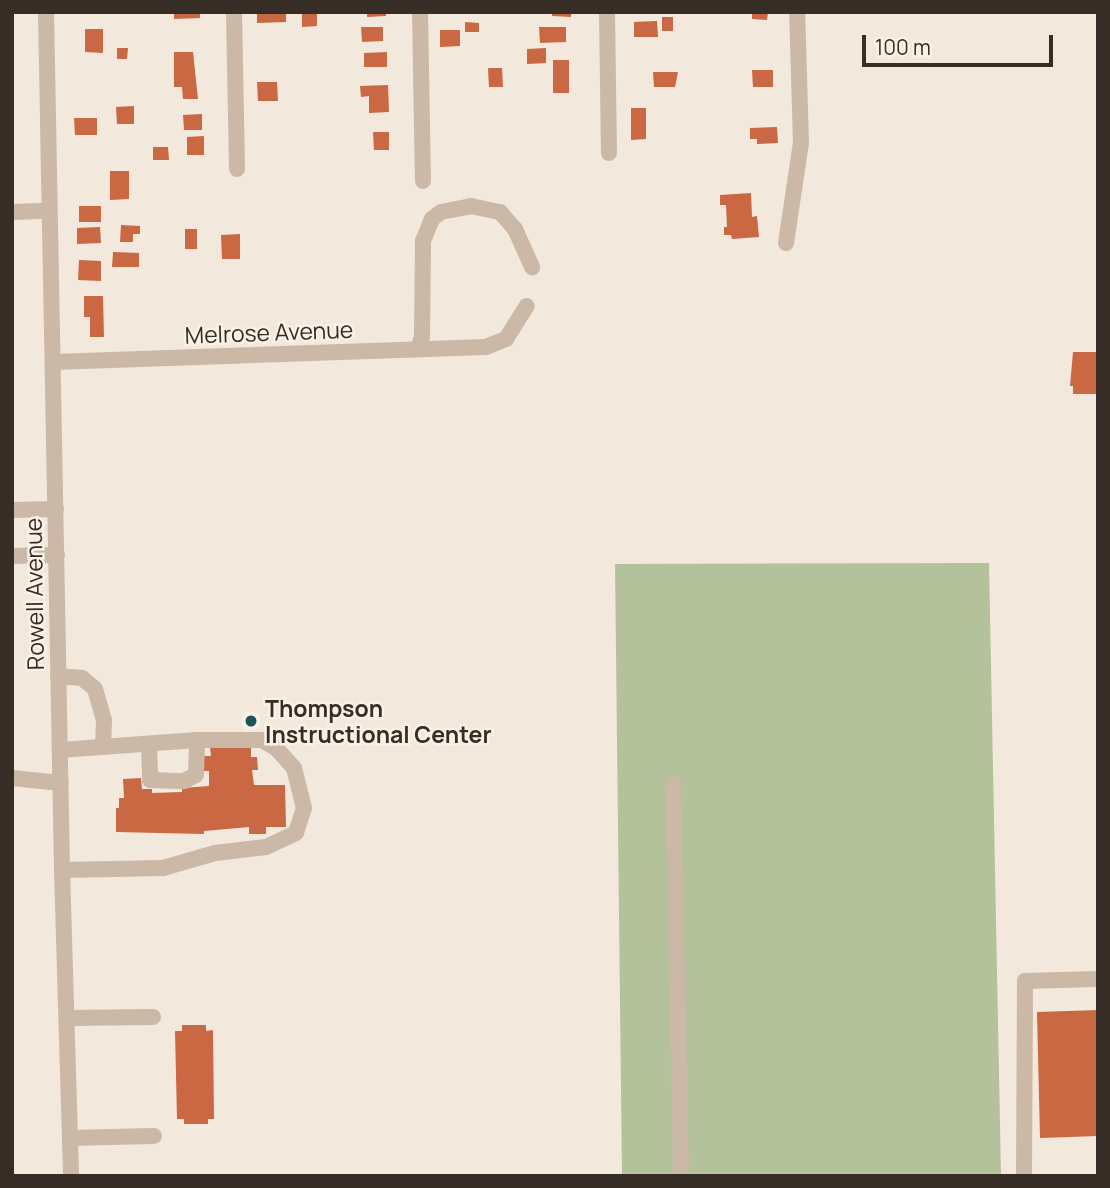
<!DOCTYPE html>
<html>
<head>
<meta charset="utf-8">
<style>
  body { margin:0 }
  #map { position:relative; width:1110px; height:1188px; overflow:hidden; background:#f2e8db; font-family:Manrope,sans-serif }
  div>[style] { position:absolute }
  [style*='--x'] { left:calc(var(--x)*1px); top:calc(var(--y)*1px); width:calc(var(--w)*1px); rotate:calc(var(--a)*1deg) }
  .green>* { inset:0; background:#b3c29a }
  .building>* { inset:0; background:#c96842 }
  .minor>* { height:16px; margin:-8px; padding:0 8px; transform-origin:8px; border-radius:8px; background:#cbb8a6 }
  .dots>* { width:19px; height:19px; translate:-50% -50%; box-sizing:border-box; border:4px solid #faf2e7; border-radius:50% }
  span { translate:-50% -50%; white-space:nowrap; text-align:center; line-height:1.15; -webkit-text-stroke:5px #faf2e7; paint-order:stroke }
  .street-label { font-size:23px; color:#372d27 }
  .poi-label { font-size:23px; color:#372d27; font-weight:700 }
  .left { translate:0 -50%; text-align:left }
  .frame { position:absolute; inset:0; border:14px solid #372d27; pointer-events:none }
  .scale { position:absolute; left:862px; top:35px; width:191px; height:32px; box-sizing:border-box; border:4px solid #372d27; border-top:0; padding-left:9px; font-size:21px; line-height:24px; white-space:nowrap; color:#372d27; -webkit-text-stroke:5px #faf2e7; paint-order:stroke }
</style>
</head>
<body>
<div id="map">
  <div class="green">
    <div style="clip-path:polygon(989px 563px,1001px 1176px,622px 1176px,615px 564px)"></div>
  </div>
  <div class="building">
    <div style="clip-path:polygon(174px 12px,200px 12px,200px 18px,174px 19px)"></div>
    <div style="clip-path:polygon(257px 12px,286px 12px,286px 22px,257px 23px)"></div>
    <div style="clip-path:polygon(302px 12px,317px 12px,317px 26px,302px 27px)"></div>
    <div style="clip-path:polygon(367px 12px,386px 12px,386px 16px,367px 17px)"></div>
    <div style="clip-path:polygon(552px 12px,571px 12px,571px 17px,552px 16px)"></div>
    <div style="clip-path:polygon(752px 12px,768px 12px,767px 20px,752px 19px)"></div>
    <div style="clip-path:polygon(662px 17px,673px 17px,673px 31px,662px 31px)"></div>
    <div style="clip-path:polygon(657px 21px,658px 37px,634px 37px,634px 22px)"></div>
    <div style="clip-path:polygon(465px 22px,479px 23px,479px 32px,465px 32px)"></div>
    <div style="clip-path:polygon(361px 27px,383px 27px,383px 41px,362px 42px)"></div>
    <div style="clip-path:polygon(539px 27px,566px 27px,566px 42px,540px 43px)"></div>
    <div style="clip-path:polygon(85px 29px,103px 29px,103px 53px,85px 52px)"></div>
    <div style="clip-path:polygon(440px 30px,460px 30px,460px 46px,440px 47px)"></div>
    <div style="clip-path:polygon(117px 48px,128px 48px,127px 59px,117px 59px)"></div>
    <div style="clip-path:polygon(546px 48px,546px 63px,527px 64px,527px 49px)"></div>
    <div style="clip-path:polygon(174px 52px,193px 52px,198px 99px,183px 99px,182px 87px,174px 87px)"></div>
    <div style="clip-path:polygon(387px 52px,387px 67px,364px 67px,364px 53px)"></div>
    <div style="clip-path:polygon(553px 60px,569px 60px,569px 93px,553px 93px)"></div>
    <div style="clip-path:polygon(488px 68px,502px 68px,503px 87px,489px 87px)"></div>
    <div style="clip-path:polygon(752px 70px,773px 70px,773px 87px,753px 87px)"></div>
    <div style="clip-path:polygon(653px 72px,678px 72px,675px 87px,654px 87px)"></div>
    <div style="clip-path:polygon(257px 82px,277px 82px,278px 101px,258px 101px)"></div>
    <div style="clip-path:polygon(388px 85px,389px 112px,369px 113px,369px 96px,361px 97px,360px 86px)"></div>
    <div style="clip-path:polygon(134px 106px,134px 124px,117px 124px,116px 107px)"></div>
    <div style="clip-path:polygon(631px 108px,646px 108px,646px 139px,631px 140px)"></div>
    <div style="clip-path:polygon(202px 114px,202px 130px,184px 130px,183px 115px)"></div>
    <div style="clip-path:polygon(74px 118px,97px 118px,97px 135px,75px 135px)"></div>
    <div style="clip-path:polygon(777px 127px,778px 143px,757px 144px,757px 139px,750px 139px,750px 128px)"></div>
    <div style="clip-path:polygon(373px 132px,389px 132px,389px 150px,374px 150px)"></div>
    <div style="clip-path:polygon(204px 136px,204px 155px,187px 155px,187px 137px)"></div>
    <div style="clip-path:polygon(153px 147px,168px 147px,169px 160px,153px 160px)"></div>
    <div style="clip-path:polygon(110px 171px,129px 171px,129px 199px,110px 200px)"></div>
    <div style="clip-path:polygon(751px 193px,752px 217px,757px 216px,759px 237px,732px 239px,731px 235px,724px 235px,724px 227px,727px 227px,726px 205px,720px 205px,720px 195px)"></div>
    <div style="clip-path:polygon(79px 206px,101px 206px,101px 222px,79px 222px)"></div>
    <div style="clip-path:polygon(121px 225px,140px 226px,140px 234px,133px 234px,133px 242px,120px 242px)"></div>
    <div style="clip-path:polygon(100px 227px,101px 243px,77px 244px,77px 228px)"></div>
    <div style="clip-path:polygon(185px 229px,197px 229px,197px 249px,185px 249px)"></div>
    <div style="clip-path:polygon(240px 234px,240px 259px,222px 259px,221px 235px)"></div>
    <div style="clip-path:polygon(113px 252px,139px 253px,139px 267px,112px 267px)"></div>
    <div style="clip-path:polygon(79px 260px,101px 261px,101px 281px,78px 280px)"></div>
    <div style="clip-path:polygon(84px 296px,103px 296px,104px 337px,90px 337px,90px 317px,84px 317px)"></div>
    <div style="clip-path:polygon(1073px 352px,1098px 352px,1098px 394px,1073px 394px,1073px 386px,1070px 386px)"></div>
    <div style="clip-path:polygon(210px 747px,251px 747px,251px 757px,257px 757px,258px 770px,252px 770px,254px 785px,285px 785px,286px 827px,266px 827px,266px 834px,249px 834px,249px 827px,204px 831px,204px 834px,116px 832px,116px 808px,119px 808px,119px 798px,124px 798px,123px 779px,141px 778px,142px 789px,152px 789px,152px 793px,182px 792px,182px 788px,209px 786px,209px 771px,203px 771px,203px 756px,211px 756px)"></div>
    <div style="clip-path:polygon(1098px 1010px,1098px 1136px,1040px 1138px,1037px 1012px)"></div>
    <div style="clip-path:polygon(182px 1025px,206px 1025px,206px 1031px,213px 1030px,214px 1119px,208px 1119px,208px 1124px,184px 1124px,184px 1119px,177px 1119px,175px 1031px,182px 1031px)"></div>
  </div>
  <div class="minor">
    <div style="--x:46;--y:12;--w:858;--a:88.93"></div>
    <div style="--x:62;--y:870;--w:306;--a:88.3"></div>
    <div style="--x:234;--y:12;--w:157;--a:88.9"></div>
    <div style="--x:420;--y:12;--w:169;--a:89"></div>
    <div style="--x:607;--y:12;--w:141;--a:89.2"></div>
    <div style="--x:12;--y:212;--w:37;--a:-2"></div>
    <div style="--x:786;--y:243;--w:101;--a:-81.5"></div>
    <div style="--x:801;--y:143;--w:131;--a:-91.7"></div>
    <div style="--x:418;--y:349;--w:13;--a:-72"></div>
    <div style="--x:422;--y:337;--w:96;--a:-89.4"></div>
    <div style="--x:423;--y:241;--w:24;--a:-68"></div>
    <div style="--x:432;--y:219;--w:11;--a:-38"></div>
    <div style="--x:441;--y:212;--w:31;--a:-11"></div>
    <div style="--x:471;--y:206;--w:30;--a:12"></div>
    <div style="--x:500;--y:212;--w:23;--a:49"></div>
    <div style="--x:515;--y:229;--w:42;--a:65.9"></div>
    <div style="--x:53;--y:362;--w:433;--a:-2"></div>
    <div style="--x:486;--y:347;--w:22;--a:-22"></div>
    <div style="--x:506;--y:339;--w:39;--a:-58"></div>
    <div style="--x:12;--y:510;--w:44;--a:-1.3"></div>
    <div style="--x:12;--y:556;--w:45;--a:-1.3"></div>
    <div style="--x:58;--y:676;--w:24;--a:5"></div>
    <div style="--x:82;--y:678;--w:17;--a:40"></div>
    <div style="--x:95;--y:689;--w:32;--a:74"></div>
    <div style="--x:104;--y:720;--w:27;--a:92"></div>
    <div style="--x:149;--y:744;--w:36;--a:88"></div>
    <div style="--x:150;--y:780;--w:34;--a:2"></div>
    <div style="--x:184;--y:781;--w:13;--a:-27"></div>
    <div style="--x:196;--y:775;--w:35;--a:-88"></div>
    <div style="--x:60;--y:750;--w:137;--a:-4.2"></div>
    <div style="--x:197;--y:740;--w:65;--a:0"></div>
    <div style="--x:262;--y:740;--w:16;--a:30"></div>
    <div style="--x:276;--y:748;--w:27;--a:48"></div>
    <div style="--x:294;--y:768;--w:41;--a:76"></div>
    <div style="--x:304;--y:808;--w:26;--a:108"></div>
    <div style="--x:296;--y:833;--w:33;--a:155"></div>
    <div style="--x:266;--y:847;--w:51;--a:173.3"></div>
    <div style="--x:215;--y:853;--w:54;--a:163.9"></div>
    <div style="--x:163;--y:868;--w:101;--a:178.9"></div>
    <div style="--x:12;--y:778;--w:49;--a:5.8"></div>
    <div style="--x:673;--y:784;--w:392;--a:88.8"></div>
    <div style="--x:67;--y:1018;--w:86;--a:-0.7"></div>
    <div style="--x:70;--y:1138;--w:84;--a:-1.4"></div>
    <div style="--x:1024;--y:1176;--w:195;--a:-89.7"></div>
    <div style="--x:1025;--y:981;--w:73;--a:-1.6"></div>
  </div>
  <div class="dots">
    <div style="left:251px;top:721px;background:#1c535a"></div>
  </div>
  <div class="street-label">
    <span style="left:269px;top:332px;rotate:-2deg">Melrose Avenue</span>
    <span style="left:34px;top:594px;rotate:-91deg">Rowell Avenue</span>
  </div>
  <div class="poi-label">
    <span class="left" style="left:265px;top:721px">Thompson<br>Instructional Center</span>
  </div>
  <div class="frame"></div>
  <div class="scale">100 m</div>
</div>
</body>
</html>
